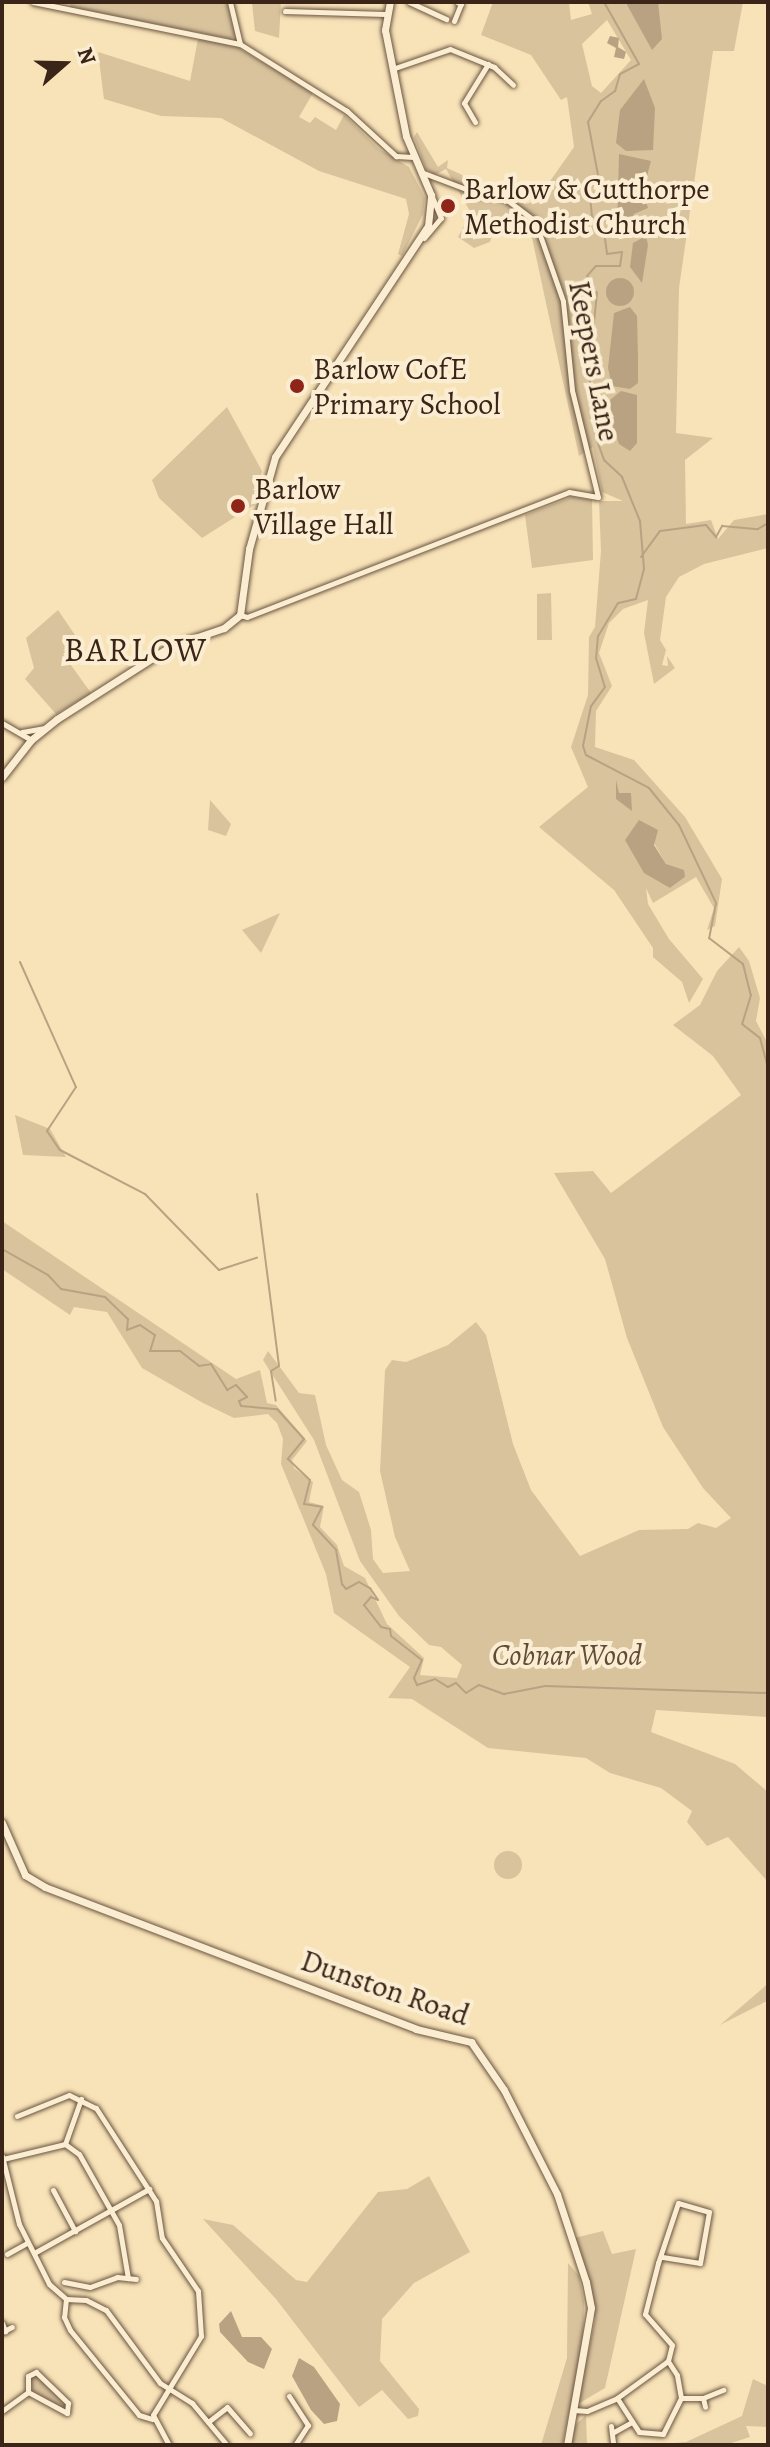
<!DOCTYPE html>
<html>
<head>
<meta charset="utf-8">
<style>
  body { margin:0 }
  #map { position:relative; width:770px; height:2447px; overflow:hidden; background:#f8e3b8; font-family:Alegreya,serif }
  div>[style] { position:absolute }
  [style*='--x'] { left:calc(var(--x)*1px); top:calc(var(--y)*1px); width:calc(var(--w)*1px); rotate:calc(var(--a)*1deg) }
  .green>* { inset:0; background:#d8c39d }
  .round { border-radius:50% }
  .water>* { inset:0; background:#b8a282 }
  .stream>* { height:2px; margin:-1px; padding:0 1px; transform-origin:1px; border-radius:1px; background:#b8a282 }
  .roads { filter:drop-shadow(0 0 2px #6a5440) drop-shadow(0 0 2px #6a5440) }
  .street>* { height:5px; margin:-2.5px; padding:0 2.5px; transform-origin:2.5px; border-radius:2.5px; background:#faedd1 }
  .secondary>* { height:7px; margin:-3.5px; padding:0 3.5px; transform-origin:3.5px; border-radius:3.5px; background:#faedd1 }
  .dots>* { width:22px; height:22px; translate:-50% -50%; box-sizing:border-box; border:4px solid #faedd1; border-radius:50% }
  span { translate:-50% -50%; white-space:nowrap; text-align:center; line-height:1.15; -webkit-text-stroke:8px #faedd1; paint-order:stroke }
  .poi-label { font-size:30px; color:#3b2418 }
  .left { translate:0 -50%; text-align:left }
  .street-label { font-size:30px; color:#3b2418 }
  .park-label { font-size:30px; color:#624c39; font-style:italic }
  .quarter-label { font-size:34px; color:#3b2418; letter-spacing:2px }
  .frame { position:absolute; inset:0; border:4px solid #3b2418; pointer-events:none }
  .north { position:absolute; left:24px; top:24px; width:80px; height:80px; -webkit-text-stroke:6px #faedd1; paint-order:stroke; rotate:70deg; font-size:22px; font-weight:700; line-height:32px; text-align:center; color:#3b2418 }
  .north::after { content:''; display:block; margin:auto; width:28px; height:36px; background:#3b2418; clip-path:polygon(50% 0,100% 100%,50% 72%,0 100%) }
</style>
</head>
<body>
<div id="map">
  <div class="green">
    <div style="clip-path:polygon(71px 2px,227px 2px,235px 35px,231px 39px,70px 7px)"></div>
    <div style="clip-path:polygon(281px 2px,279px 38px,255px 31px,252px 3px)"></div>
    <div style="clip-path:polygon(evenodd,493px 2px,569px 2px,571px 20px,592px 14px,588px 2px,743px 2px,734px 51px,713px 51px,679px 288px,676px 433px,713px 438px,685px 460px,686px 524px,711px 520px,718px 539px,734px 520px,768px 514px,768px 548px,704px 564px,679px 577px,666px 597px,660px 640px,666px 650px,662px 665px,668px 666px,667px 656px,675px 668px,654px 684px,644px 633px,648px 600px,623px 609px,609px 623px,599px 653px,612px 686px,596px 711px,595px 747px,634px 760px,685px 817px,722px 879px,715px 926px,707px 930px,714px 908px,696px 877px,653px 903px,646px 888px,648px 904px,669px 939px,703px 979px,689px 1003px,682px 982px,653px 957px,653px 948px,614px 890px,539px 827px,588px 787px,571px 747px,588px 695px,589px 637px,595px 627px,601px 551px,599px 501px,623px 501px,602px 492px,593px 447px,579px 456px,532px 238px,523px 223px,509px 218px,497px 220px,490px 242px,474px 248px,458px 237px,471px 213px,446px 169px,435px 175px,426px 169px,414px 137px,417px 132px,438px 167px,448px 160px,447px 168px,525px 204px,536px 201px,574px 147px,567px 97px,561px 100px,531px 55px,481px 35px,493px 2px,607px 20px,631px 60px,601px 93px,592px 86px,582px 44px,607px 20px,493px 2px,644px 826px,666px 864px,685px 877px,670px 888px,644px 826px)"></div>
    <div style="clip-path:polygon(198px 39px,237px 47px,313px 93px,299px 117px,310px 123px,315px 117px,336px 130px,344px 115px,379px 149px,409px 167px,425px 198px,423px 214px,402px 256px,398px 254px,409px 214px,406px 199px,319px 171px,221px 118px,161px 116px,104px 99px,98px 52px,190px 81px)"></div>
    <div style="clip-path:polygon(227px 407px,262px 471px,254px 505px,202px 538px,159px 498px,152px 480px)"></div>
    <div style="clip-path:polygon(572px 497px,592px 500px,593px 560px,532px 568px,525px 515px)"></div>
    <div style="clip-path:polygon(551px 593px,552px 640px,537px 640px,537px 594px)"></div>
    <div style="clip-path:polygon(58px 610px,79px 641px,63px 654px,91px 693px,56px 714px,25px 679px,34px 668px,26px 638px)"></div>
    <div style="clip-path:polygon(210px 800px,231px 824px,226px 836px,208px 830px)"></div>
    <div style="clip-path:polygon(280px 913px,261px 953px,242px 930px)"></div>
    <div style="clip-path:polygon(739px 947px,749px 961px,760px 998px,756px 1021px,768px 1044px,768px 1717px,656px 1710px,651px 1732px,735px 1764px,768px 1792px,768px 1882px,728px 1837px,707px 1846px,687px 1822px,692px 1811px,661px 1788px,610px 1773px,586px 1758px,488px 1748px,412px 1699px,388px 1698px,410px 1667px,334px 1613px,326px 1574px,281px 1464px,283px 1439px,277px 1423px,268px 1414px,234px 1418px,203px 1403px,142px 1368px,107px 1312px,74px 1307px,70px 1315px,2px 1269px,2px 1221px,236px 1379px,260px 1370px,267px 1403px,276px 1405px,307px 1441px,292px 1460px,294px 1468px,313px 1482px,309px 1502px,324px 1506px,320px 1527px,337px 1545px,344px 1566px,365px 1578px,387px 1624px,424px 1658px,420px 1675px,457px 1678px,462px 1665px,441px 1647px,429px 1645px,399px 1616px,360px 1561px,314px 1440px,263px 1360px,268px 1351px,299px 1393px,315px 1395px,326px 1445px,342px 1480px,359px 1492px,371px 1530px,373px 1559px,383px 1573px,410px 1571px,395px 1537px,380px 1471px,385px 1370px,392px 1360px,406px 1362px,448px 1345px,476px 1322px,486px 1335px,513px 1444px,531px 1490px,580px 1556px,639px 1530px,688px 1529px,698px 1523px,716px 1528px,731px 1518px,703px 1488px,663px 1427px,627px 1338px,605px 1259px,554px 1173px,593px 1171px,611px 1193px,741px 1095px,713px 1056px,673px 1025px,700px 1005px,717px 971px)"></div>
    <div style="clip-path:polygon(15px 1115px,50px 1129px,66px 1157px,23px 1155px)"></div>
    <div class="round" style="left:494px;top:1851px;width:28px;height:28px"></div>
    <div style="clip-path:polygon(768px 1983px,767px 2001px,720px 2025px,763px 1988px)"></div>
    <div style="clip-path:polygon(429px 2176px,470px 2252px,414px 2283px,382px 2319px,380px 2361px,419px 2409px,418px 2416px,408px 2419px,382px 2390px,359px 2407px,276px 2299px,203px 2219px,233px 2225px,296px 2280px,307px 2282px,378px 2192px,407px 2189px)"></div>
    <div style="clip-path:polygon(603px 2231px,612px 2254px,636px 2249px,605px 2388px,578px 2404px,595px 2319px,574px 2238px)"></div>
    <div style="clip-path:polygon(568px 2263px,579px 2276px,584px 2302px,583px 2351px,562px 2445px,541px 2445px,567px 2358px)"></div>
    <div style="clip-path:polygon(35px 2375px,66px 2403px,65px 2411px,33px 2392px,30px 2378px)"></div>
    <div style="clip-path:polygon(753px 2379px,768px 2386px,768px 2427px,746px 2426px,750px 2437px,725px 2445px,651px 2445px,686px 2442px,742px 2416px)"></div>
    <div style="clip-path:polygon(586px 2415px,587px 2445px,570px 2445px,573px 2427px)"></div>
  </div>
  <div class="water">
    <div style="clip-path:polygon(658px 2px,662px 39px,652px 50px,626px 3px)"></div>
    <div style="clip-path:polygon(610px 36px,619px 38px,618px 47px,626px 52px,624px 59px,614px 57px,616px 48px,607px 43px)"></div>
    <div style="clip-path:polygon(644px 79px,655px 108px,653px 150px,626px 151px,616px 143px,620px 110px)"></div>
    <div style="clip-path:polygon(619px 154px,651px 161px,643px 191px,648px 208px,634px 214px,626px 230px,617px 227px)"></div>
    <div style="clip-path:polygon(646px 236px,648px 245px,642px 283px,630px 267px,633px 243px)"></div>
    <div class="round" style="left:606px;top:278px;width:28px;height:28px"></div>
    <div style="clip-path:polygon(630px 307px,637px 316px,638px 356px,638px 383px,630px 389px,612px 386px,608px 368px,614px 313px)"></div>
    <div style="clip-path:polygon(621px 391px,637px 395px,637px 443px,630px 451px,619px 444px,611px 422px,610px 400px)"></div>
    <div style="clip-path:polygon(616px 780px,619px 793px,631px 793px,632px 811px,616px 799px)"></div>
    <div style="clip-path:polygon(639px 820px,658px 830px,654px 845px,666px 864px,684px 870px,685px 877px,670px 888px,644px 873px,625px 840px)"></div>
    <div style="clip-path:polygon(231px 2311px,242px 2337px,261px 2337px,272px 2349px,264px 2369px,248px 2362px,220px 2332px,219px 2324px)"></div>
    <div style="clip-path:polygon(299px 2358px,314px 2367px,340px 2404px,337px 2421px,324px 2424px,311px 2410px,292px 2376px)"></div>
  </div>
  <div class="stream">
    <div style="--x:604;--y:2;--w:71;--a:60.6"></div>
    <div style="--x:639;--y:64;--w:21;--a:152"></div>
    <div style="--x:620;--y:74;--w:18;--a:106"></div>
    <div style="--x:615;--y:91;--w:17;--a:144"></div>
    <div style="--x:601;--y:101;--w:25;--a:122"></div>
    <div style="--x:588;--y:122;--w:75;--a:79.3"></div>
    <div style="--x:602;--y:196;--w:12;--a:175"></div>
    <div style="--x:590;--y:197;--w:20;--a:84"></div>
    <div style="--x:592;--y:217;--w:19;--a:51"></div>
    <div style="--x:604;--y:232;--w:22;--a:82"></div>
    <div style="--x:607;--y:254;--w:15;--a:-8"></div>
    <div style="--x:622;--y:252;--w:14;--a:98"></div>
    <div style="--x:620;--y:266;--w:24;--a:180"></div>
    <div style="--x:596;--y:266;--w:13;--a:132"></div>
    <div style="--x:587;--y:276;--w:20;--a:60"></div>
    <div style="--x:597;--y:293;--w:78;--a:95.9"></div>
    <div style="--x:589;--y:371;--w:64;--a:84.6"></div>
    <div style="--x:595;--y:435;--w:27;--a:70"></div>
    <div style="--x:604;--y:460;--w:25;--a:43"></div>
    <div style="--x:622;--y:477;--w:48;--a:67.8"></div>
    <div style="--x:640;--y:521;--w:48;--a:85.2"></div>
    <div style="--x:644;--y:569;--w:31;--a:105"></div>
    <div style="--x:636;--y:599;--w:18;--a:167"></div>
    <div style="--x:618;--y:603;--w:39;--a:121"></div>
    <div style="--x:598;--y:636;--w:22;--a:95"></div>
    <div style="--x:596;--y:658;--w:30;--a:73"></div>
    <div style="--x:605;--y:687;--w:24;--a:126"></div>
    <div style="--x:591;--y:706;--w:41;--a:101.3"></div>
    <div style="--x:583;--y:746;--w:9;--a:72"></div>
    <div style="--x:586;--y:755;--w:71;--a:27.6"></div>
    <div style="--x:649;--y:788;--w:48;--a:51"></div>
    <div style="--x:679;--y:825;--w:86;--a:64.6"></div>
    <div style="--x:716;--y:903;--w:36;--a:101"></div>
    <div style="--x:709;--y:938;--w:43;--a:37.4"></div>
    <div style="--x:743;--y:964;--w:32;--a:76"></div>
    <div style="--x:751;--y:995;--w:30;--a:107"></div>
    <div style="--x:742;--y:1024;--w:23;--a:38"></div>
    <div style="--x:760;--y:1038;--w:30;--a:75"></div>
    <div style="--x:641;--y:557;--w:32;--a:-54"></div>
    <div style="--x:660;--y:531;--w:46;--a:-7.4"></div>
    <div style="--x:706;--y:525;--w:16;--a:50"></div>
    <div style="--x:716;--y:537;--w:13;--a:-61"></div>
    <div style="--x:722;--y:526;--w:36;--a:5"></div>
    <div style="--x:758;--y:529;--w:12;--a:-31"></div>
    <div style="--x:20;--y:962;--w:137;--a:65.9"></div>
    <div style="--x:76;--y:1087;--w:53;--a:123.4"></div>
    <div style="--x:47;--y:1131;--w:23;--a:56"></div>
    <div style="--x:60;--y:1150;--w:96;--a:27.4"></div>
    <div style="--x:145;--y:1194;--w:106;--a:45.8"></div>
    <div style="--x:219;--y:1270;--w:40;--a:-18"></div>
    <div style="--x:257;--y:1194;--w:173;--a:82.7"></div>
    <div style="--x:279;--y:1366;--w:9;--a:148"></div>
    <div style="--x:271;--y:1371;--w:30;--a:81"></div>
    <div style="--x:2;--y:1249;--w:53;--a:29.5"></div>
    <div style="--x:48;--y:1275;--w:19;--a:47"></div>
    <div style="--x:61;--y:1289;--w:45;--a:10.3"></div>
    <div style="--x:105;--y:1297;--w:32;--a:44"></div>
    <div style="--x:128;--y:1319;--w:11;--a:95"></div>
    <div style="--x:127;--y:1330;--w:14;--a:-21"></div>
    <div style="--x:140;--y:1325;--w:18;--a:34"></div>
    <div style="--x:155;--y:1335;--w:17;--a:107"></div>
    <div style="--x:150;--y:1351;--w:30;--a:0"></div>
    <div style="--x:180;--y:1351;--w:24;--a:38"></div>
    <div style="--x:199;--y:1366;--w:12;--a:-9"></div>
    <div style="--x:211;--y:1364;--w:31;--a:58"></div>
    <div style="--x:227;--y:1390;--w:10;--a:-29"></div>
    <div style="--x:236;--y:1385;--w:16;--a:47"></div>
    <div style="--x:247;--y:1397;--w:9;--a:153"></div>
    <div style="--x:239;--y:1401;--w:5;--a:68"></div>
    <div style="--x:241;--y:1406;--w:36;--a:5"></div>
    <div style="--x:277;--y:1409;--w:40;--a:48"></div>
    <div style="--x:304;--y:1439;--w:26;--a:129"></div>
    <div style="--x:288;--y:1459;--w:30;--a:44"></div>
    <div style="--x:310;--y:1480;--w:25;--a:104"></div>
    <div style="--x:304;--y:1504;--w:18;--a:9"></div>
    <div style="--x:322;--y:1507;--w:20;--a:117"></div>
    <div style="--x:313;--y:1525;--w:34;--a:47"></div>
    <div style="--x:336;--y:1550;--w:35;--a:80"></div>
    <div style="--x:342;--y:1584;--w:6;--a:51"></div>
    <div style="--x:346;--y:1589;--w:15;--a:-28"></div>
    <div style="--x:359;--y:1582;--w:13;--a:29"></div>
    <div style="--x:370;--y:1588;--w:14;--a:56"></div>
    <div style="--x:378;--y:1600;--w:8;--a:-157"></div>
    <div style="--x:371;--y:1597;--w:11;--a:131"></div>
    <div style="--x:364;--y:1605;--w:28;--a:52"></div>
    <div style="--x:381;--y:1627;--w:9;--a:13"></div>
    <div style="--x:390;--y:1629;--w:7;--a:82"></div>
    <div style="--x:391;--y:1636;--w:39;--a:38"></div>
    <div style="--x:422;--y:1660;--w:20;--a:114"></div>
    <div style="--x:414;--y:1678;--w:8;--a:67"></div>
    <div style="--x:417;--y:1685;--w:19;--a:-18"></div>
    <div style="--x:435;--y:1679;--w:15;--a:32"></div>
    <div style="--x:448;--y:1687;--w:9;--a:-27"></div>
    <div style="--x:456;--y:1683;--w:14;--a:45"></div>
    <div style="--x:466;--y:1693;--w:15;--a:-32"></div>
    <div style="--x:479;--y:1685;--w:27;--a:20"></div>
    <div style="--x:504;--y:1694;--w:42;--a:-11"></div>
    <div style="--x:545;--y:1686;--w:223;--a:1.8"></div>
  </div>
  <div class="roads">
    <div class="street">
      <div style="--x:33;--y:2;--w:211;--a:11.5"></div>
      <div style="--x:240;--y:44;--w:126;--a:32.1"></div>
      <div style="--x:347;--y:111;--w:67;--a:42.6"></div>
      <div style="--x:396;--y:156;--w:17;--a:3"></div>
      <div style="--x:230;--y:2;--w:43;--a:76.6"></div>
      <div style="--x:409;--y:2;--w:41;--a:24.7"></div>
      <div style="--x:285;--y:11;--w:100;--a:1.7"></div>
      <div style="--x:454;--y:21;--w:18;--a:-68"></div>
      <div style="--x:461;--y:4;--w:4;--a:-153"></div>
      <div style="--x:395;--y:68;--w:58;--a:-19.1"></div>
      <div style="--x:450;--y:49;--w:48;--a:22.2"></div>
      <div style="--x:494;--y:67;--w:26;--a:43"></div>
      <div style="--x:475;--y:122;--w:22;--a:-120"></div>
      <div style="--x:464;--y:103;--w:46;--a:-58.4"></div>
      <div style="--x:424;--y:238;--w:26;--a:-50"></div>
      <div style="--x:441;--y:218;--w:23;--a:-113"></div>
      <div style="--x:240;--y:615;--w:7;--a:16"></div>
      <div style="--x:247;--y:617;--w:345;--a:-21.2"></div>
      <div style="--x:569;--y:492;--w:29;--a:10"></div>
      <div style="--x:598;--y:497;--w:110;--a:-103.7"></div>
      <div style="--x:572;--y:390;--w:89;--a:-95.8"></div>
      <div style="--x:563;--y:301;--w:85;--a:-109.3"></div>
      <div style="--x:535;--y:221;--w:40;--a:-143"></div>
      <div style="--x:503;--y:197;--w:24;--a:-173"></div>
      <div style="--x:479;--y:194;--w:62;--a:-159.2"></div>
      <div style="--x:2;--y:723;--w:34;--a:30"></div>
      <div style="--x:22;--y:732;--w:23;--a:-10"></div>
      <div style="--x:17;--y:2116;--w:56;--a:-22"></div>
      <div style="--x:69;--y:2095;--w:30;--a:26"></div>
      <div style="--x:96;--y:2108;--w:111;--a:57.2"></div>
      <div style="--x:156;--y:2201;--w:37;--a:81"></div>
      <div style="--x:162;--y:2238;--w:64;--a:55.8"></div>
      <div style="--x:198;--y:2291;--w:45;--a:86.2"></div>
      <div style="--x:201;--y:2336;--w:92;--a:121.3"></div>
      <div style="--x:153;--y:2415;--w:34;--a:62"></div>
      <div style="--x:65;--y:2144;--w:48;--a:-70.4"></div>
      <div style="--x:2;--y:2156;--w:70;--a:76"></div>
      <div style="--x:19;--y:2224;--w:67;--a:63.4"></div>
      <div style="--x:49;--y:2284;--w:23;--a:41"></div>
      <div style="--x:66;--y:2299;--w:20;--a:3"></div>
      <div style="--x:86;--y:2300;--w:22;--a:27"></div>
      <div style="--x:106;--y:2310;--w:91;--a:53.5"></div>
      <div style="--x:160;--y:2383;--w:38;--a:32"></div>
      <div style="--x:192;--y:2403;--w:55;--a:50.2"></div>
      <div style="--x:3;--y:2159;--w:64;--a:-13.6"></div>
      <div style="--x:65;--y:2144;--w:17;--a:36"></div>
      <div style="--x:79;--y:2154;--w:81;--a:60.6"></div>
      <div style="--x:119;--y:2225;--w:54;--a:80.4"></div>
      <div style="--x:53;--y:2190;--w:47;--a:61.8"></div>
      <div style="--x:34;--y:2253;--w:132;--a:-29.1"></div>
      <div style="--x:7;--y:2254;--w:23;--a:-29"></div>
      <div style="--x:64;--y:2282;--w:26;--a:11"></div>
      <div style="--x:90;--y:2287;--w:29;--a:-20"></div>
      <div style="--x:117;--y:2277;--w:19;--a:6"></div>
      <div style="--x:66;--y:2299;--w:18;--a:96"></div>
      <div style="--x:64;--y:2317;--w:14;--a:65"></div>
      <div style="--x:70;--y:2330;--w:109;--a:50.9"></div>
      <div style="--x:139;--y:2415;--w:14;--a:17"></div>
      <div style="--x:2;--y:2323;--w:9;--a:69"></div>
      <div style="--x:2;--y:2332;--w:11;--a:-27"></div>
      <div style="--x:36;--y:2372;--w:45;--a:44.1"></div>
      <div style="--x:68;--y:2403;--w:10;--a:96"></div>
      <div style="--x:67;--y:2413;--w:44;--a:-151.7"></div>
      <div style="--x:28;--y:2392;--w:16;--a:-90"></div>
      <div style="--x:28;--y:2376;--w:9;--a:-27"></div>
      <div style="--x:289;--y:2396;--w:35;--a:57"></div>
      <div style="--x:308;--y:2425;--w:24;--a:123"></div>
      <div style="--x:617;--y:2398;--w:40;--a:57.1"></div>
      <div style="--x:639;--y:2432;--w:24;--a:5"></div>
      <div style="--x:663;--y:2434;--w:40;--a:-63.4"></div>
      <div style="--x:681;--y:2398;--w:23;--a:-100"></div>
      <div style="--x:677;--y:2375;--w:17;--a:-123"></div>
      <div style="--x:681;--y:2398;--w:22;--a:0"></div>
      <div style="--x:703;--y:2398;--w:22;--a:-22"></div>
      <div style="--x:703;--y:2398;--w:9;--a:77"></div>
      <div style="--x:574;--y:2410;--w:13;--a:4"></div>
      <div style="--x:587;--y:2411;--w:33;--a:-23"></div>
      <div style="--x:617;--y:2398;--w:63;--a:-36"></div>
      <div style="--x:668;--y:2361;--w:16;--a:-76"></div>
      <div style="--x:672;--y:2345;--w:41;--a:-131.1"></div>
      <div style="--x:645;--y:2314;--w:53;--a:-75.7"></div>
      <div style="--x:658;--y:2263;--w:63;--a:-71.6"></div>
      <div style="--x:678;--y:2203;--w:32;--a:16"></div>
      <div style="--x:709;--y:2212;--w:52;--a:100"></div>
      <div style="--x:700;--y:2263;--w:38;--a:-171"></div>
      <div style="--x:2;--y:2411;--w:32;--a:-36"></div>
      <div style="--x:208;--y:2422;--w:24;--a:-38"></div>
      <div style="--x:227;--y:2407;--w:35;--a:49"></div>
      <div style="--x:611;--y:2426;--w:17;--a:83"></div>
      <div style="--x:612;--y:2433;--w:23;--a:-29"></div>
    </div>
    <div class="secondary">
      <div style="--x:2;--y:777;--w:47;--a:-51.9"></div>
      <div style="--x:31;--y:740;--w:33;--a:-39"></div>
      <div style="--x:57;--y:719;--w:135;--a:-32.6"></div>
      <div style="--x:171;--y:646;--w:56;--a:-18.8"></div>
      <div style="--x:224;--y:628;--w:21;--a:-39"></div>
      <div style="--x:240;--y:615;--w:67;--a:-82.2"></div>
      <div style="--x:249;--y:549;--w:96;--a:-74.2"></div>
      <div style="--x:275;--y:457;--w:277;--a:-56.5"></div>
      <div style="--x:428;--y:226;--w:31;--a:-84"></div>
      <div style="--x:431;--y:195;--w:64;--a:-113"></div>
      <div style="--x:406;--y:136;--w:108;--a:-101.2"></div>
      <div style="--x:385;--y:30;--w:28;--a:-80"></div>
      <div style="--x:2;--y:1823;--w:57;--a:66.1"></div>
      <div style="--x:25;--y:1875;--w:23;--a:31"></div>
      <div style="--x:45;--y:1887;--w:397;--a:20.9"></div>
      <div style="--x:416;--y:2029;--w:57;--a:13.3"></div>
      <div style="--x:471;--y:2042;--w:58;--a:55.5"></div>
      <div style="--x:504;--y:2090;--w:117;--a:63"></div>
      <div style="--x:557;--y:2194;--w:93;--a:71.8"></div>
      <div style="--x:586;--y:2282;--w:26;--a:79"></div>
      <div style="--x:591;--y:2308;--w:139;--a:99.9"></div>
    </div>
  </div>
  <div class="dots">
    <div style="left:448px;top:206px;background:#8f2418"></div>
    <div style="left:297px;top:386px;background:#8f2418"></div>
    <div style="left:238px;top:506px;background:#8f2418"></div>
  </div>
  <div class="poi-label">
    <span class="left" style="left:464px;top:206px">Barlow &amp; Cutthorpe<br>Methodist Church</span>
    <span class="left" style="left:313px;top:386px">Barlow CofE<br>Primary School</span>
    <span class="left" style="left:254px;top:506px">Barlow<br>Village Hall</span>
  </div>
  <div class="street-label">
    <span style="left:594px;top:361px;rotate:79deg">Keepers Lane</span>
    <span style="left:385px;top:1988px;rotate:19deg">Dunston Road</span>
  </div>
  <div class="park-label">
    <span style="left:567px;top:1655px">Cobnar Wood</span>
  </div>
  <div class="quarter-label">
    <span style="left:136px;top:650px">BARLOW</span>
  </div>
  <div class="frame"></div>
  <div class="north">N</div>
</div>
</body>
</html>
